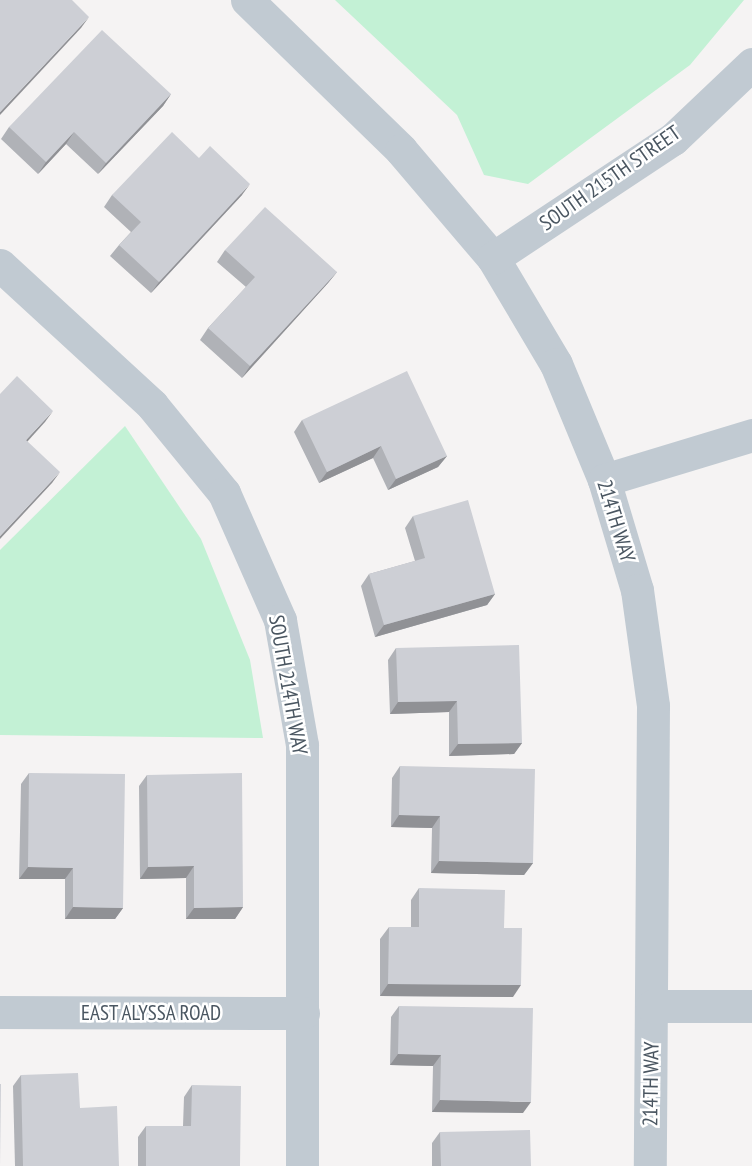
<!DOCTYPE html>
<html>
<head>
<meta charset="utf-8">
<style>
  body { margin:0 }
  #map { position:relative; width:752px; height:1166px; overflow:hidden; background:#f5f3f3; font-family:"PT Sans Narrow",sans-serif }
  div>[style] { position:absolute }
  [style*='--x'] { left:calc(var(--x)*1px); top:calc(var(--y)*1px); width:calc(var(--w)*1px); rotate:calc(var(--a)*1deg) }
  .green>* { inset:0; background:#c3f1d5 }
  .minor>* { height:33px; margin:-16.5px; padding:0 16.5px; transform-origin:16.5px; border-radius:16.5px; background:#c1cad2 }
  .wall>* { inset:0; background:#b0b2b7 }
  .shaded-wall>* { inset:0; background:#909195 }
  .building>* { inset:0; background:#cdcfd5 }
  span { translate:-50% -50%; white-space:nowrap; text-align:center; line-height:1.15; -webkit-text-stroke:5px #fff; paint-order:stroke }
  .street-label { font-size:21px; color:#4a5661 }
</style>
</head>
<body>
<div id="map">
  <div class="green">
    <div style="clip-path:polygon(335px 0,744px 0,690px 65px,528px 184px,484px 175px,457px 115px)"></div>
    <div style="clip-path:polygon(125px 426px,201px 539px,250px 660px,263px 738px,0 735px,0 550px)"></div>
  </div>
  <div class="minor">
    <div style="--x:247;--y:0;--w:215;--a:44.2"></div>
    <div style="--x:401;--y:150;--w:142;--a:49.6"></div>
    <div style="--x:493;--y:258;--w:123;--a:59.3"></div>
    <div style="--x:556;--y:364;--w:126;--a:67.5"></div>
    <div style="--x:604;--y:480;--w:115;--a:73.3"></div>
    <div style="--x:637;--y:590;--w:117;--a:82.1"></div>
    <div style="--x:653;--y:706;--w:460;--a:90.4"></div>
    <div style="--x:493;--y:258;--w:216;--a:-33.5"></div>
    <div style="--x:673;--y:139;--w:109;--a:-43.5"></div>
    <div style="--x:0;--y:265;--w:207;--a:42.6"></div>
    <div style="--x:152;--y:405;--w:114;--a:50.7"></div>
    <div style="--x:224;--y:493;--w:139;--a:66.2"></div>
    <div style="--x:280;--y:620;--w:127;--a:80"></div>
    <div style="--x:302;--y:745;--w:421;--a:90"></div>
    <div style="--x:604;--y:480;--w:155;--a:-16.9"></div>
    <div style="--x:652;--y:1006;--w:100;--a:0"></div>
    <div style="--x:0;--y:1012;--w:303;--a:0.2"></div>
  </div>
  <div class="wall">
    <div style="clip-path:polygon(171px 94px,163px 106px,98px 174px,66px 144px,38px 174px,1px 139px,9px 127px)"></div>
    <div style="clip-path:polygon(199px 158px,242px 195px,151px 293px,110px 256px,119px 245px,131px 232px,104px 207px,112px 195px)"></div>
    <div style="clip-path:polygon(225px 250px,337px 272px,328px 283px,242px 378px,200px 340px,208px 328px,246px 287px,217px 262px)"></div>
    <div style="clip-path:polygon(302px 420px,447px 456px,438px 467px,388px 490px,373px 458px,319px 483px,294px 432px)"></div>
    <div style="clip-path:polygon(413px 516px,495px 594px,487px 605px,375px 637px,361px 586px,369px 574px,415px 561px,405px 528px)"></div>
    <div style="clip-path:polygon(396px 648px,522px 743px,514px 754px,449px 756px,449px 712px,390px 714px,388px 660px)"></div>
    <div style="clip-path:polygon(400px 766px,533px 863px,524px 875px,431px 873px,432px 828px,391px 827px,392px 778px)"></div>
    <div style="clip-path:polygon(29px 773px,123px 908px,115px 919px,65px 919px,65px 879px,19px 879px,21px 784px)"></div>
    <div style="clip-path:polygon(147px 775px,243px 907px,235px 919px,186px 919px,186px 878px,140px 879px,139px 786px)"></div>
    <div style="clip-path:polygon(419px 888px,504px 928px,513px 997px,380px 996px,380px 939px,389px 927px,411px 927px,411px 900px)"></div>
    <div style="clip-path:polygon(399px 1006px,523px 1113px,432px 1112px,433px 1066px,390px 1065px,391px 1017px)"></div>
    <div style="clip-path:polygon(21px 1075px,80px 1108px,119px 1166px,15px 1166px,13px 1086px)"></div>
    <div style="clip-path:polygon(192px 1085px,240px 1166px,138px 1166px,138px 1137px,146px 1126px,183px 1126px,184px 1097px)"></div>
    <div style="clip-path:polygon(440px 1132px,531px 1166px,432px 1166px,432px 1143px)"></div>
  </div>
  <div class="shaded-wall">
    <div style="clip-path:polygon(89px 17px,81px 28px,0 115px,0 112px)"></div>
    <div style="clip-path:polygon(171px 94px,163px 106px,98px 174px,106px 163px)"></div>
    <div style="clip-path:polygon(74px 132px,66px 144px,38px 174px,46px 162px)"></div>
    <div style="clip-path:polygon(250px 184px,242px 195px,151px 293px,159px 282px)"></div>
    <div style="clip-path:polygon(337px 272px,328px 283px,242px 378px,250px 366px)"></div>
    <div style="clip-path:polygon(53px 411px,45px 422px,18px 452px,26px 440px)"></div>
    <div style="clip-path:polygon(381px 446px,373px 458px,319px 483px,327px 472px)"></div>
    <div style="clip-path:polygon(447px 456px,438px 467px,388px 490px,396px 479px)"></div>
    <div style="clip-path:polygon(60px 472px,52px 483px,0 539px,0 536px)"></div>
    <div style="clip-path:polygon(495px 594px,487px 605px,375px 637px,384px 625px)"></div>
    <div style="clip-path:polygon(457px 701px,449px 712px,390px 714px,398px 702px)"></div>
    <div style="clip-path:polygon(522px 743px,514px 754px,449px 756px,458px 744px)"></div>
    <div style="clip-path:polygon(399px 815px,440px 816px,432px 828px,391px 827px)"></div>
    <div style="clip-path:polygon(439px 861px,533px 863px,524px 875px,431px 873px)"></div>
    <div style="clip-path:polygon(194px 866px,186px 878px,140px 879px,148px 867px)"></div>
    <div style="clip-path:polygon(28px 867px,73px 868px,65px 879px,19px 879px)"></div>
    <div style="clip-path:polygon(73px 907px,123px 908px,115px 919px,65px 919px)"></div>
    <div style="clip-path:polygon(243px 907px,235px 919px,186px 919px,194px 908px)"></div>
    <div style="clip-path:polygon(388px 984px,521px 985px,513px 997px,380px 996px)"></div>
    <div style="clip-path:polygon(398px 1054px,441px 1055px,433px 1066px,390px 1065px)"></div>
    <div style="clip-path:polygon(440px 1100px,531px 1102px,523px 1113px,432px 1112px)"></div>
  </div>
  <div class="building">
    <div style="clip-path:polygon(0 0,72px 0,89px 17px,0 112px)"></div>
    <div style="clip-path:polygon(102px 30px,171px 94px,106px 163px,74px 132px,46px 162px,9px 127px)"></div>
    <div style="clip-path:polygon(172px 132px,199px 158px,210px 146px,250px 184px,159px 282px,119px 245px,141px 222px,112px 195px)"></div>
    <div style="clip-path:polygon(265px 207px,337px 272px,250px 366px,208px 328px,255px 277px,225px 250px)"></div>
    <div style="clip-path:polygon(407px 371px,447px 456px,396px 479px,381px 446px,327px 472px,302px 420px)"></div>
    <div style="clip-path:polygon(17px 376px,53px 411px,26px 440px,60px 472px,0 536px,0 394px)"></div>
    <div style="clip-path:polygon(468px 500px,495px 594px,384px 625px,369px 574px,425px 558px,413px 516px)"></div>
    <div style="clip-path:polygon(519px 645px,522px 743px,458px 744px,457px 701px,398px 702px,396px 648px)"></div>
    <div style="clip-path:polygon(400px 766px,535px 769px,533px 863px,439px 861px,440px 816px,399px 815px)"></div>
    <div style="clip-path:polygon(29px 773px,125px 774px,123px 908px,73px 907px,73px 868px,28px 867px)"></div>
    <div style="clip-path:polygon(242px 773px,243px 907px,194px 908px,194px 866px,148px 867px,147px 775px)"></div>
    <div style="clip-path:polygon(419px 888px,505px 890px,504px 928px,522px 928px,521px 985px,388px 984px,389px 927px,419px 927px)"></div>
    <div style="clip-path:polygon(399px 1006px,533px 1008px,531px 1102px,440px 1100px,441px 1055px,398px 1054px)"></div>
    <div style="clip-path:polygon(78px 1073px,80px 1108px,117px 1106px,119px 1166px,23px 1166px,21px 1075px)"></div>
    <div style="clip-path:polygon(0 1084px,1px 1084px,0 1166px)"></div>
    <div style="clip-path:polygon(192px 1085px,241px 1086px,240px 1166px,146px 1166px,146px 1126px,191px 1126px)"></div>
    <div style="clip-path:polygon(530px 1130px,531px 1166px,441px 1166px,440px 1132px)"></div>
  </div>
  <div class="street-label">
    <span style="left:610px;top:178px;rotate:-35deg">SOUTH 215TH STREET</span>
    <span style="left:616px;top:521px;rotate:73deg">214TH WAY</span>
    <span style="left:288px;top:685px;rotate:80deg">SOUTH 214TH WAY</span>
    <span style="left:151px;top:1013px">EAST ALYSSA ROAD</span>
    <span style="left:651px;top:1084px;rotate:-89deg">214TH WAY</span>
  </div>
</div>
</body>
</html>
